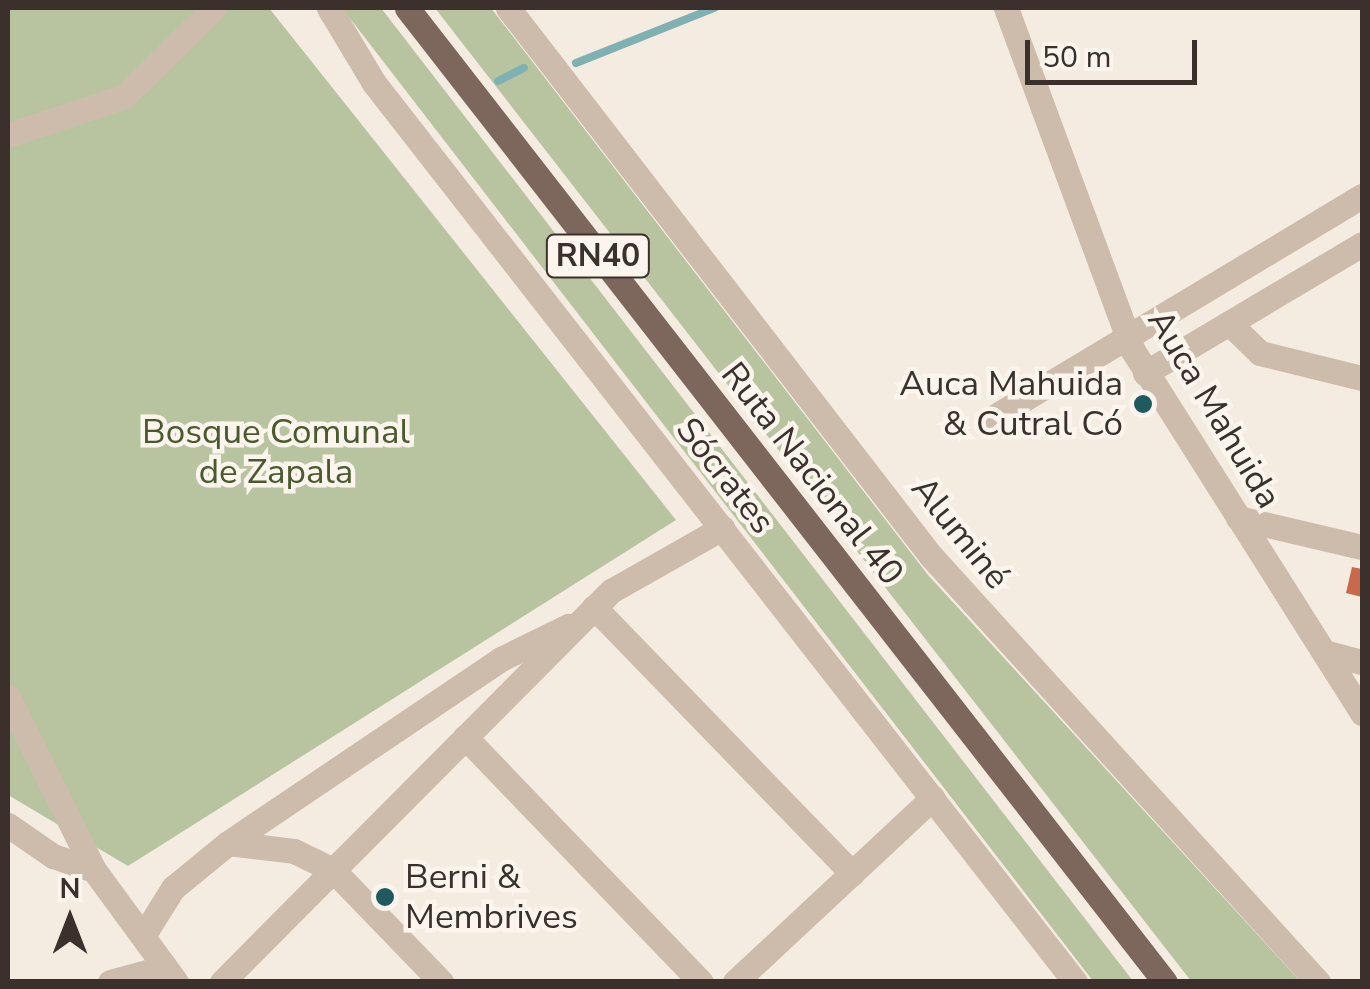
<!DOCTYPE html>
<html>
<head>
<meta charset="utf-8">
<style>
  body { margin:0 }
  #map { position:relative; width:1370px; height:989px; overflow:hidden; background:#f4ebe1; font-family:"Nunito Sans",sans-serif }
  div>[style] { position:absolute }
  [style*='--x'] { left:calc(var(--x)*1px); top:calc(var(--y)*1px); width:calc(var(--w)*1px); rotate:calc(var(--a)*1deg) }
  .green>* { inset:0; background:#b8c4a0 }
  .stream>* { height:8px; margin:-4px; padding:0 4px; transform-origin:4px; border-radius:4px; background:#7fb0b2 }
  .building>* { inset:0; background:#c8694b }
  .minor>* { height:25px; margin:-12.5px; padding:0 12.5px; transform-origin:12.5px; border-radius:12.5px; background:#cdbbac }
  .major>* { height:25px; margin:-12.5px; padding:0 12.5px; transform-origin:12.5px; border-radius:12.5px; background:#7d675c }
  .dots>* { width:28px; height:28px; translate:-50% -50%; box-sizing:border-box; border:5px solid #fbf5ee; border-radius:50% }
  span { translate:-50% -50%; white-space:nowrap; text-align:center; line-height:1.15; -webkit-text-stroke:9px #fbf5ee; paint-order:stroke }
  .shield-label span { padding:2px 8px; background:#fbf5ee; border:2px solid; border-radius:8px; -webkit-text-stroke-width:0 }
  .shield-label { font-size:32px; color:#3b302b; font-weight:700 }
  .poi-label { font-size:35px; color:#3b302b }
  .right { translate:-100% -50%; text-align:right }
  .left { translate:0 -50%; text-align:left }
  .street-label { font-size:35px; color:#3b302b }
  .park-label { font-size:35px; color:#4a5a2e }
  .frame { position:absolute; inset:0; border:10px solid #3b302b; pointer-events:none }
  .north { position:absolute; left:20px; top:869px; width:100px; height:100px; -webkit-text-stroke:8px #fbf5ee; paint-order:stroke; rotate:0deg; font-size:28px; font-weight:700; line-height:40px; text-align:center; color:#3b302b }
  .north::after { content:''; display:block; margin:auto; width:35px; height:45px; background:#3b302b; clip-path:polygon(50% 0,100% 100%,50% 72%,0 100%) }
  .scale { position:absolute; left:1025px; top:40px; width:172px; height:45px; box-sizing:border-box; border:5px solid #3b302b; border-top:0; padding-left:12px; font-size:30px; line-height:35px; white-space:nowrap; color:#3b302b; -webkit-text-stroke:8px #fbf5ee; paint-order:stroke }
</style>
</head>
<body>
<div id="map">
  <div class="green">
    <div style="clip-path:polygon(8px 8px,269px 8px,676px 520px,128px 866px,8px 795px)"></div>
    <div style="clip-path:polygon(342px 8px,381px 8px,1133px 981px,1093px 981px)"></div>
    <div style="clip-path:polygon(435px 8px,491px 8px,928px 575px,1300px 981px,1191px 981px)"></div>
  </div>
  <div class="stream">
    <div style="--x:576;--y:63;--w:149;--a:-21.7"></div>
    <div style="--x:498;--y:81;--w:29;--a:-27"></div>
  </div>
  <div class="building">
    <div style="clip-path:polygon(1352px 567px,1362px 569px,1362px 597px,1346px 593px)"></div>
  </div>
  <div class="minor">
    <div style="--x:329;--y:8;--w:87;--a:59"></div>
    <div style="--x:374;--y:83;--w:1140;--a:52.05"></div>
    <div style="--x:508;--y:8;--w:692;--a:52.34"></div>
    <div style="--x:931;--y:556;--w:576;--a:47.75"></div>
    <div style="--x:1006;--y:8;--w:364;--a:69.7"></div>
    <div style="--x:1132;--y:349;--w:431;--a:57.7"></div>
    <div style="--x:8;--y:135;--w:121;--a:-18.3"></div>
    <div style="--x:123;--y:97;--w:127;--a:-44.4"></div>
    <div style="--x:1229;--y:323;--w:43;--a:44.1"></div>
    <div style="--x:1260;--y:353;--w:105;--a:13.8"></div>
    <div style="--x:1145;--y:373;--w:252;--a:-30.7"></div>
    <div style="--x:994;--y:417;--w:429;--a:-31"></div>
    <div style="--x:1238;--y:518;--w:127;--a:13.2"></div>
    <div style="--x:594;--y:607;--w:371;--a:45.9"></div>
    <div style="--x:1324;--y:652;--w:39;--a:15"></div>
    <div style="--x:8;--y:697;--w:193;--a:63.6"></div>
    <div style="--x:94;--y:870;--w:139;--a:53.8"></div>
    <div style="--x:465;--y:737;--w:340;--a:46.1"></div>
    <div style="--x:8;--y:825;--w:55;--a:34.6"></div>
    <div style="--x:53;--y:856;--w:43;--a:18.9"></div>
    <div style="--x:228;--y:843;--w:66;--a:6.9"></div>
    <div style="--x:294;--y:851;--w:43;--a:26"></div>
    <div style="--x:333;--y:870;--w:156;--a:46"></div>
    <div style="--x:143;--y:936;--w:57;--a:-58"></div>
    <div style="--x:173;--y:888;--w:71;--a:-39.3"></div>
    <div style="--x:228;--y:843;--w:329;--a:-34"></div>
    <div style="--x:501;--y:659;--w:75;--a:-26.2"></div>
    <div style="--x:110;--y:982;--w:57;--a:-15.3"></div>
    <div style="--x:222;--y:982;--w:552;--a:-45.15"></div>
    <div style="--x:611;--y:591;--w:128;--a:-29.6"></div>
    <div style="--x:735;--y:982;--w:270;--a:-43"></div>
  </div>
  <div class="major">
    <div style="--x:407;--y:8;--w:1234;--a:52.11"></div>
  </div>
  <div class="dots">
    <div style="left:1143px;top:404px;background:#1f5a5e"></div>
    <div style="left:385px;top:897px;background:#1f5a5e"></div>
  </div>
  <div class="shield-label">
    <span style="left:598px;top:256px">RN40</span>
  </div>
  <div class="poi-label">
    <span class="right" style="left:1123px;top:404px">Auca Mahuida<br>&amp; Cutral Có</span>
    <span class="left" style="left:405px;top:897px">Berni &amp;<br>Membrives</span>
  </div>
  <div class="street-label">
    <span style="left:1214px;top:409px;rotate:59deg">Auca Mahuida</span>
    <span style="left:812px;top:474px;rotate:52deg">Ruta Nacional 40</span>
    <span style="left:725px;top:476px;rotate:52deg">Sócrates</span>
    <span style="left:960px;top:533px;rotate:51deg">Aluminé</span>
  </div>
  <div class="park-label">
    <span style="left:276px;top:452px">Bosque Comunal<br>de Zapala</span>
  </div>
  <div class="frame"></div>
  <div class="north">N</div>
  <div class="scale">50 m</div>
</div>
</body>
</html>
